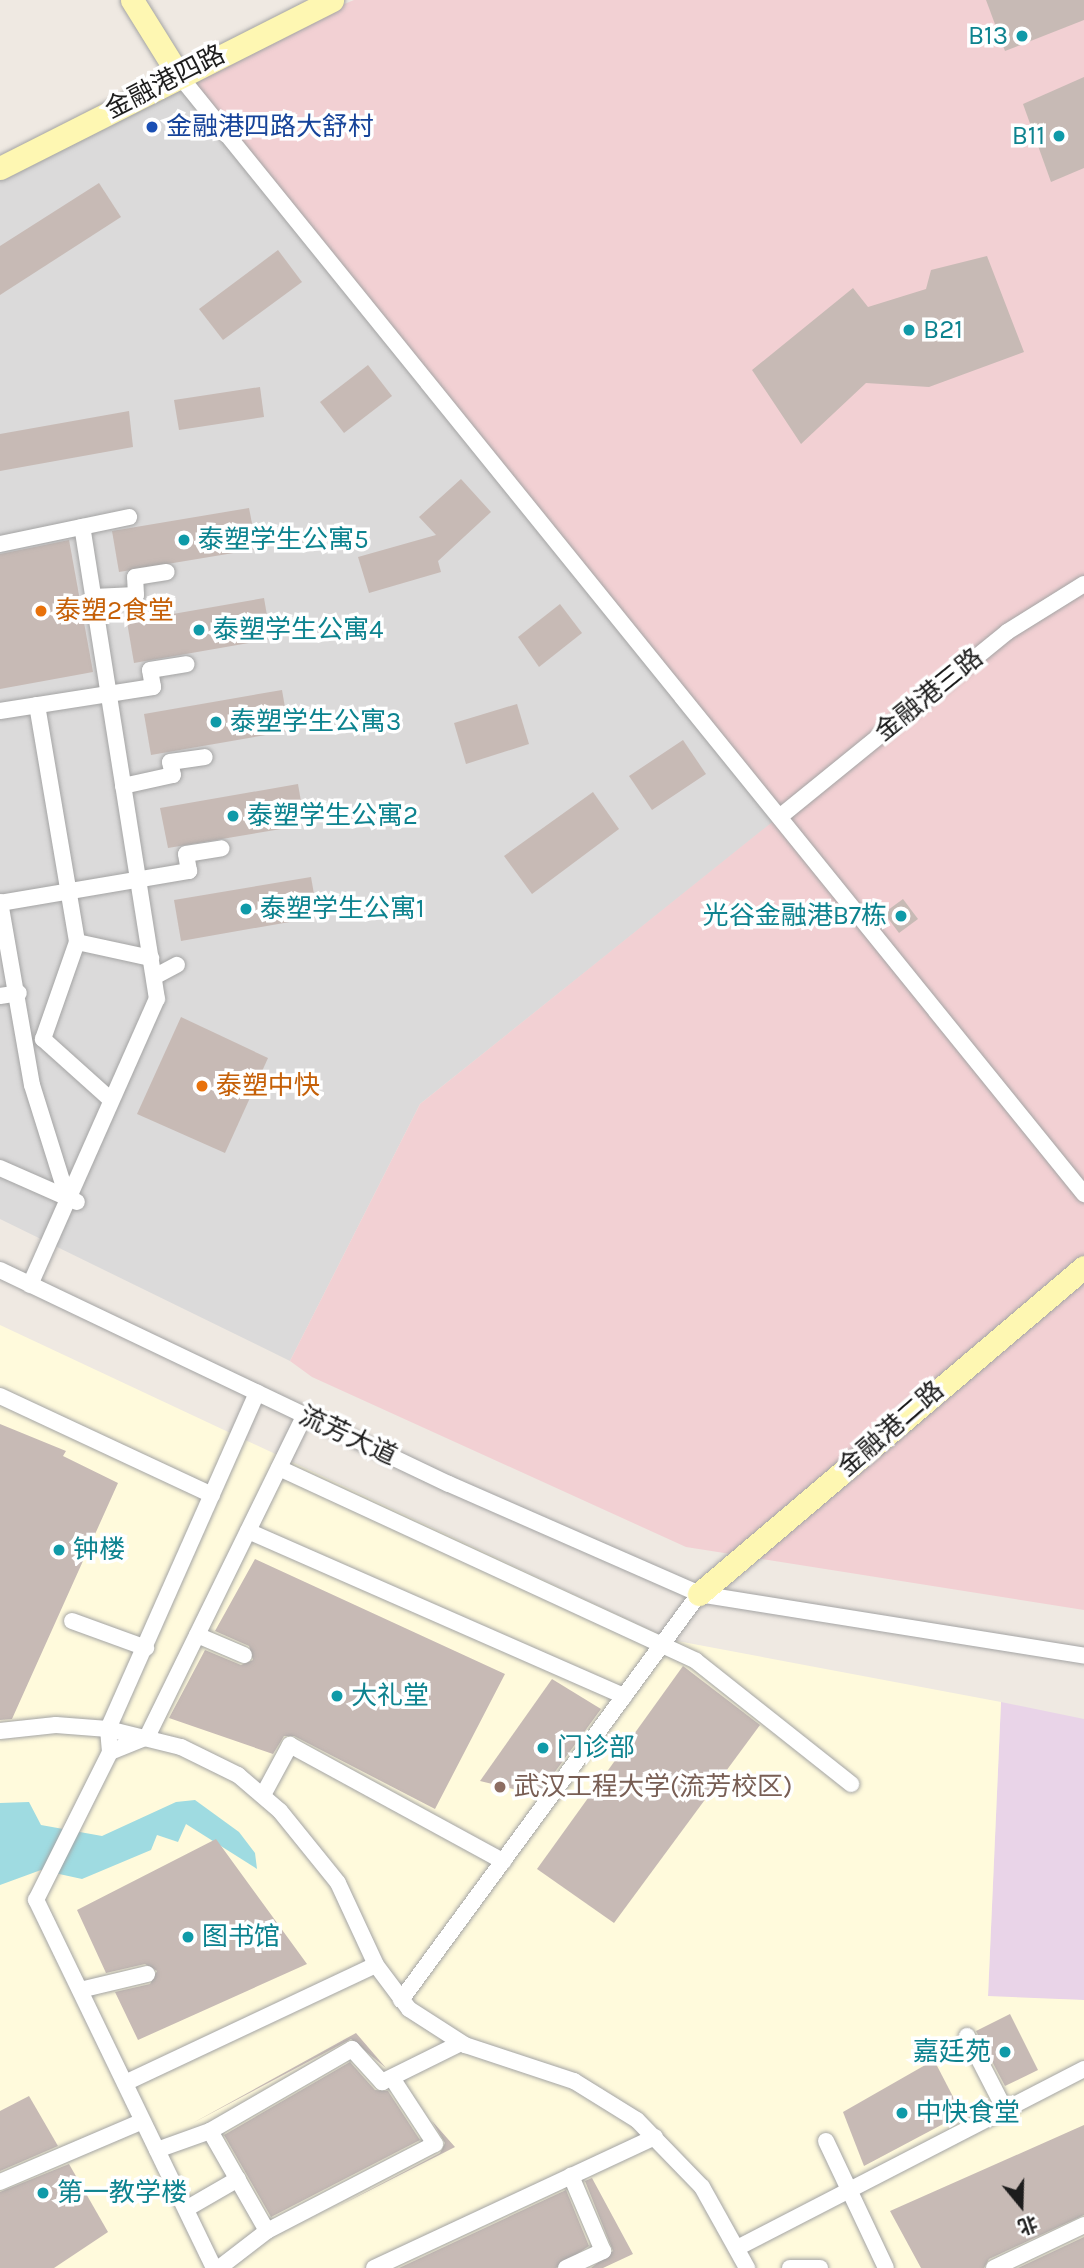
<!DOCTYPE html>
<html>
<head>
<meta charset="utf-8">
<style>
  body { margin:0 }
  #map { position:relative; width:1084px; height:2268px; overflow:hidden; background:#efe9e2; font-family:Karla,"Noto Sans SC",sans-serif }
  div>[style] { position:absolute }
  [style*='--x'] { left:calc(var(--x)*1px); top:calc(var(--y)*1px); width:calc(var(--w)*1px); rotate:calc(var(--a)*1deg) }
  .residential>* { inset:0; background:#dbdada }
  .commercial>* { inset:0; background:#f2d0d3 }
  .industrial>* { inset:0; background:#e9d4e8 }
  .education>* { inset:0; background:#fffadc }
  .water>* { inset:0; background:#9fdbe1 }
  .building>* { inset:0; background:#c7bab5 }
  .roads { filter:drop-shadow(0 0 2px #a4a4a4) drop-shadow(0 0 2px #a4a4a4) }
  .street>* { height:16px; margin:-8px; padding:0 8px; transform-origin:8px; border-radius:8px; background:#fff }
  .secondary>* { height:23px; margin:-11.5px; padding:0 11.5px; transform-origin:11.5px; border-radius:11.5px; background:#fef7b2 }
  .dots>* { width:19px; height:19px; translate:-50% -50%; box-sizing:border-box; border:4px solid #fff; border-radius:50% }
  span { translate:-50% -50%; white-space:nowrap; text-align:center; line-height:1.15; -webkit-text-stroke:7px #fff; paint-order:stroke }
  .culture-label { font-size:26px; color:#0d838f }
  .right { translate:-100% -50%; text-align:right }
  .left { translate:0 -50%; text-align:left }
  .street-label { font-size:26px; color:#1d1d1d }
  .transit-label { font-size:26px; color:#164399 }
  .food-label { font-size:26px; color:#c56008 }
  .education-label { font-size:26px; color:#785e54 }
  .north { position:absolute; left:986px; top:2170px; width:70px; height:70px; -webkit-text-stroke:5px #fff; paint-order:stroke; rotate:161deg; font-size:19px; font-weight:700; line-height:28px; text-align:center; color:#1d1d1d }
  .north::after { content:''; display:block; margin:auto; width:24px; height:32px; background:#1d1d1d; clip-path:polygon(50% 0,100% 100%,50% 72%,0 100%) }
</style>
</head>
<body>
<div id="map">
  <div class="residential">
    <div style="clip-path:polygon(178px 74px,782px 815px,420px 1104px,290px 1361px,0 1219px,0 172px)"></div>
  </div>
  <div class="commercial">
    <div style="clip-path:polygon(354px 0,1084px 0,1084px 1610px,686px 1547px,312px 1377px,290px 1361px,420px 1104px,781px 815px,178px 74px)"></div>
  </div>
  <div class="industrial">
    <div style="clip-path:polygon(1001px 1702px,1084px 1719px,1084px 2000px,988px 1997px)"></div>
  </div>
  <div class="education">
    <div style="clip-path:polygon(0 1325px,672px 1640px,1001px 1702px,988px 1996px,1084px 2000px,1084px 2268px,0 2268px)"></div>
  </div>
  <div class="water">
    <div style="clip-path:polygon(195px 1800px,239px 1832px,255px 1853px,257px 1869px,186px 1824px,178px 1842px,157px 1835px,151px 1850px,82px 1879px,41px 1870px,0 1885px,0 1803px,29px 1802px,41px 1825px,102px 1836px,176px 1802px)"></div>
  </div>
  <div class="building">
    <div style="clip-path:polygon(986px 0,1084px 0,1084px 20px,1005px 51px)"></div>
    <div style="clip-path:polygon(1084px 77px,1084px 168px,1051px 182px,1023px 104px)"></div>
    <div style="clip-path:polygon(99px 183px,121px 217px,0 295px,0 246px)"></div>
    <div style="clip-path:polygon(278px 250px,302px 282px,223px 340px,199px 309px)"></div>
    <div style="clip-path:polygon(987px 256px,1024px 352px,929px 387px,866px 383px,801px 444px,752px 370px,853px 288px,868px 307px,926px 289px,931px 270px)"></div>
    <div style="clip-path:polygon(368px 365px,392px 396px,344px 433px,320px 402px)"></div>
    <div style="clip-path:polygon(260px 387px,264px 417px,179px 430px,174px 400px)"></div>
    <div style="clip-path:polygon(129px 411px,133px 447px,0 471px,0 434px)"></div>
    <div style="clip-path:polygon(461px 479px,491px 512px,438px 561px,441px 572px,369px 593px,358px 557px,436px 535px,419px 517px)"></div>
    <div style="clip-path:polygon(249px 508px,257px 549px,119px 572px,112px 531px)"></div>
    <div style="clip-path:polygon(69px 540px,93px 672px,0 689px,0 554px)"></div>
    <div style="clip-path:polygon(264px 598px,271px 639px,134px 663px,127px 622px)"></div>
    <div style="clip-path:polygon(560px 604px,582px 633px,539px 667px,518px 637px)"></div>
    <div style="clip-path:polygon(282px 690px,289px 731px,151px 755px,144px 714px)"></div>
    <div style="clip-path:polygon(517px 704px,529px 744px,466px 764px,454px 723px)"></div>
    <div style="clip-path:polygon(683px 740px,706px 774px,652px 810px,629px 776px)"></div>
    <div style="clip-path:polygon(298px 784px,305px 825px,168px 848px,160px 808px)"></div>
    <div style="clip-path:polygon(593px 792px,619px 829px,532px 894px,504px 856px)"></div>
    <div style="clip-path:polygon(311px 877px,318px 917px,181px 941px,174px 900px)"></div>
    <div style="clip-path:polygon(903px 899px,918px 919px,899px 933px,884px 913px)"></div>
    <div style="clip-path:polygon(181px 1017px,268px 1058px,225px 1153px,137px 1114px)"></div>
    <div style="clip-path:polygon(0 1424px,66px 1451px,63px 1456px,118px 1483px,12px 1719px,0 1720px)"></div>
    <div style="clip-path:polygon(255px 1559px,505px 1674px,435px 1809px,294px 1736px,284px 1736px,273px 1754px,169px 1718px,205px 1650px,241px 1665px,253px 1660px,249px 1646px,215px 1631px)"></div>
    <div style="clip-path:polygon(683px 1666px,760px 1725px,614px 1923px,537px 1869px)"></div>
    <div style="clip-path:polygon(552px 1679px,601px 1709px,538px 1795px,480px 1781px)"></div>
    <div style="clip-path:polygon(216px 1839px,307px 1964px,138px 2040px,115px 1992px,150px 1984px,157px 1971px,145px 1964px,106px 1973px,77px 1910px)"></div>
    <div style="clip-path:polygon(1010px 2014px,1038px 2070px,1005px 2086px,976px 2031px)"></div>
    <div style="clip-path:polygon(356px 2033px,386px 2068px,351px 2039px,191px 2124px)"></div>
    <div style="clip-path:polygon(934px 2060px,962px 2114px,864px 2166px,843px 2112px)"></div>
    <div style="clip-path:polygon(350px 2062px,375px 2090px,388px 2091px,420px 2140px,271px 2217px,224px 2135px)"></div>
    <div style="clip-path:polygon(29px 2096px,58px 2146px,0 2171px,0 2111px)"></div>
    <div style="clip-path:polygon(432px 2121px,455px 2147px,331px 2210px,440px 2153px,445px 2143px)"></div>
    <div style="clip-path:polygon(1084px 2125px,1084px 2215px,989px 2259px,984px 2268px,921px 2268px,890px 2211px)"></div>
    <div style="clip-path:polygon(69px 2164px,108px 2232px,54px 2268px,0 2268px,0 2192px)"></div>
    <div style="clip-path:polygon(592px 2178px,633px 2254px,603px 2268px,591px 2268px,613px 2251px,585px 2181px)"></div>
    <div style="clip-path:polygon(566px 2190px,589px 2246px,556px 2268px,399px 2268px)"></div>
    <div style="clip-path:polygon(1084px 2237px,1084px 2268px,1018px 2268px)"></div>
  </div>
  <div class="roads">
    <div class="street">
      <div style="--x:178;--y:74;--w:1441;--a:51.03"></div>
      <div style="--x:0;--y:544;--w:132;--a:-11.8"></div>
      <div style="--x:93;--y:597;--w:43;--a:-2.7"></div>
      <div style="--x:136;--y:595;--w:18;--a:-93"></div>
      <div style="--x:135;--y:577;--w:32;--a:-9"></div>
      <div style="--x:37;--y:705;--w:240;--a:80.4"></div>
      <div style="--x:77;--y:942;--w:103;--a:109.3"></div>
      <div style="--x:43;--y:1039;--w:91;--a:41.9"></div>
      <div style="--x:0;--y:711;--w:155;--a:-8.9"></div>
      <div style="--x:153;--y:687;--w:17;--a:-100"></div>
      <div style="--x:150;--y:670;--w:37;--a:-9"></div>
      <div style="--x:123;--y:786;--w:51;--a:-12.4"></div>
      <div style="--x:173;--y:775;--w:13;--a:-103"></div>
      <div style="--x:170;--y:762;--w:35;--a:-8"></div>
      <div style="--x:782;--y:815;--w:290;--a:-39.1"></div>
      <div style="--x:1007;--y:632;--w:91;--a:-31.9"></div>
      <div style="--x:0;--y:902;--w:186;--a:80.1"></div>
      <div style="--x:32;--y:1085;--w:117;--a:72.6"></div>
      <div style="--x:0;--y:903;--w:192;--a:-9.6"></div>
      <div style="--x:189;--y:871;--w:17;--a:-100"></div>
      <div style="--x:186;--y:854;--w:36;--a:-9"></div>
      <div style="--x:77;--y:942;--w:76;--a:12.2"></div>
      <div style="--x:154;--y:977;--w:26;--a:-28"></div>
      <div style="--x:0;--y:996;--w:19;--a:-9"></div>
      <div style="--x:0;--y:1168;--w:84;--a:23.8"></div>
      <div style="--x:0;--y:1270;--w:497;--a:25.5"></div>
      <div style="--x:449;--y:1484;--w:273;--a:23.7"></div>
      <div style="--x:699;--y:1594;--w:390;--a:9.1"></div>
      <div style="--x:30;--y:1285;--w:313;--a:-66.1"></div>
      <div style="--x:157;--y:999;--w:478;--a:-99"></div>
      <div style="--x:0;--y:1396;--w:234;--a:25"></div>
      <div style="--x:279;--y:1468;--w:459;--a:24.8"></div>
      <div style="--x:696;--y:1661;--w:198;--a:38.4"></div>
      <div style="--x:248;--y:1531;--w:411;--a:23.7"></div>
      <div style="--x:72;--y:1621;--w:79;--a:20"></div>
      <div style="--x:197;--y:1635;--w:51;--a:23.1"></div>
      <div style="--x:0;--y:1731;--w:56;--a:-6.1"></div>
      <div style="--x:56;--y:1725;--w:52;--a:4.4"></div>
      <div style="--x:108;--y:1729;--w:75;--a:13.9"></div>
      <div style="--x:181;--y:1747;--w:64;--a:26.2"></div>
      <div style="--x:238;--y:1775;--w:55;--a:40.6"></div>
      <div style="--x:280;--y:1811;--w:92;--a:51.1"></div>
      <div style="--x:338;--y:1883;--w:90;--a:65.1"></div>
      <div style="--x:376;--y:1965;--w:55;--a:53.1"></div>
      <div style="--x:409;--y:2009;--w:67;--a:32.7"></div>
      <div style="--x:465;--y:2045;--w:115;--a:18.3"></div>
      <div style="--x:574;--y:2081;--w:74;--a:31.8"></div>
      <div style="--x:637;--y:2120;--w:93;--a:45.9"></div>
      <div style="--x:702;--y:2187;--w:93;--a:60.9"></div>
      <div style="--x:110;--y:1752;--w:40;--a:-22"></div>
      <div style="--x:147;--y:1737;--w:359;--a:-63.9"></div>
      <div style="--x:263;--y:1795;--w:57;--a:-61.6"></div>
      <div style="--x:290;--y:1745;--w:243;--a:28.6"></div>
      <div style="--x:80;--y:1990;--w:69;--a:-13.4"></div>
      <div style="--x:401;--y:2000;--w:504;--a:-53.72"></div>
      <div style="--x:967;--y:2036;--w:81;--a:62.8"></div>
      <div style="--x:125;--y:2083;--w:277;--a:-25.2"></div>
      <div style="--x:210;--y:2131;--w:115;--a:60.3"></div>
      <div style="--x:826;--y:2141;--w:140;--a:64.7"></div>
      <div style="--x:157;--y:2150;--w:56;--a:-19.7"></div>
      <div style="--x:210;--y:2131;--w:164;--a:-30"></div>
      <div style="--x:352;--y:2049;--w:45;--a:47.7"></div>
      <div style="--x:382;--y:2082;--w:88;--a:-26.3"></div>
      <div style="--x:0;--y:2182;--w:155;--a:-23.1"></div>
      <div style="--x:186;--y:2209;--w:60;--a:-30"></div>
      <div style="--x:739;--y:2247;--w:388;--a:-27.3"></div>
      <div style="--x:214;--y:2268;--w:409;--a:-115.8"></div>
      <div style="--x:36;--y:1900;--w:165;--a:-63.4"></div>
      <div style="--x:110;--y:1752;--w:23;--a:-95"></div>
      <div style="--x:108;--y:1729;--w:368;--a:-66.1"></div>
      <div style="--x:219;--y:2268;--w:61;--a:-37.6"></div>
      <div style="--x:267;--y:2231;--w:189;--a:-27.4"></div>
      <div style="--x:435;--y:2144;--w:79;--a:-123.1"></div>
      <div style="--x:374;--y:2268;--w:310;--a:-25"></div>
      <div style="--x:566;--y:2268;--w:41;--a:-24.7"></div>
      <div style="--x:603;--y:2251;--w:82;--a:-113.1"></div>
      <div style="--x:790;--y:2268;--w:30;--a:0"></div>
      <div style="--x:994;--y:2268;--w:100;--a:-25.5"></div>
    </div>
    <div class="secondary">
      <div style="--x:132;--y:0;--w:87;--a:58.1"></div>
      <div style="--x:0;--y:168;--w:372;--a:-26.8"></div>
      <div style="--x:699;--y:1594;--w:505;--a:-40.34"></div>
    </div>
  </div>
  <div class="dots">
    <div style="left:1022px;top:36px;background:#0f9aa8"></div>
    <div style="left:152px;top:127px;background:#1a4fb4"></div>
    <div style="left:1059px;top:136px;background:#0f9aa8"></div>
    <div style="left:909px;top:330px;background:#0f9aa8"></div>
    <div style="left:184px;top:540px;background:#0f9aa8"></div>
    <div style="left:41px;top:611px;background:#e8710a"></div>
    <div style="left:199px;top:630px;background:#0f9aa8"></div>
    <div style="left:216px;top:722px;background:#0f9aa8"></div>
    <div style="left:233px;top:816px;background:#0f9aa8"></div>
    <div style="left:246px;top:909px;background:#0f9aa8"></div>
    <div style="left:901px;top:916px;background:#0f9aa8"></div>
    <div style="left:202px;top:1086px;background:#e8710a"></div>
    <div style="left:59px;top:1550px;background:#0f9aa8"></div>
    <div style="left:337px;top:1696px;background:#0f9aa8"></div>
    <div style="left:543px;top:1748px;background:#0f9aa8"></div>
    <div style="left:500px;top:1787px;background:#8d6e63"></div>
    <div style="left:188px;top:1937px;background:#0f9aa8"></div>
    <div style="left:1005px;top:2052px;background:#0f9aa8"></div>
    <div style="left:902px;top:2113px;background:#0f9aa8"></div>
    <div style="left:43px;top:2193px;background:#0f9aa8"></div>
  </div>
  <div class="culture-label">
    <span class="right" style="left:1008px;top:36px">B13</span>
    <span class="right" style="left:1045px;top:136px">B11</span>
    <span class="left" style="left:923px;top:330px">B21</span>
    <span class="left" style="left:198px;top:540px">泰塑学生公寓5</span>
    <span class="left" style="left:213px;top:630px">泰塑学生公寓4</span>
    <span class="left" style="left:230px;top:722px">泰塑学生公寓3</span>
    <span class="left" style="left:247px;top:816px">泰塑学生公寓2</span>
    <span class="left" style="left:260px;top:909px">泰塑学生公寓1</span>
    <span class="right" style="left:887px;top:916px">光谷金融港B7栋</span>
    <span class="left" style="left:73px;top:1550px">钟楼</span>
    <span class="left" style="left:351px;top:1696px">大礼堂</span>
    <span class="left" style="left:557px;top:1748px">门诊部</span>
    <span class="left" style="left:202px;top:1937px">图书馆</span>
    <span class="right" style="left:991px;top:2052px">嘉廷苑</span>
    <span class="left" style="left:916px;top:2113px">中快食堂</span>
    <span class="left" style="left:57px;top:2193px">第一教学楼</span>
  </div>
  <div class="street-label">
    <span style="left:165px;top:82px;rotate:-27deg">金融港四路</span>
    <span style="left:929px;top:695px;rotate:-39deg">金融港三路</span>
    <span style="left:891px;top:1429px;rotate:-41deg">金融港二路</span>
    <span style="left:348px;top:1436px;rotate:25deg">流芳大道</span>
  </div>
  <div class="transit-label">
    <span class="left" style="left:166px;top:127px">金融港四路大舒村</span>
  </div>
  <div class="food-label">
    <span class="left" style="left:55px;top:611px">泰塑2食堂</span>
    <span class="left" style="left:216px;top:1086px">泰塑中快</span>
  </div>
  <div class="education-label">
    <span class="left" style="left:514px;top:1787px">武汉工程大学(流芳校区)</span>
  </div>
  <div class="north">北</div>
</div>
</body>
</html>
